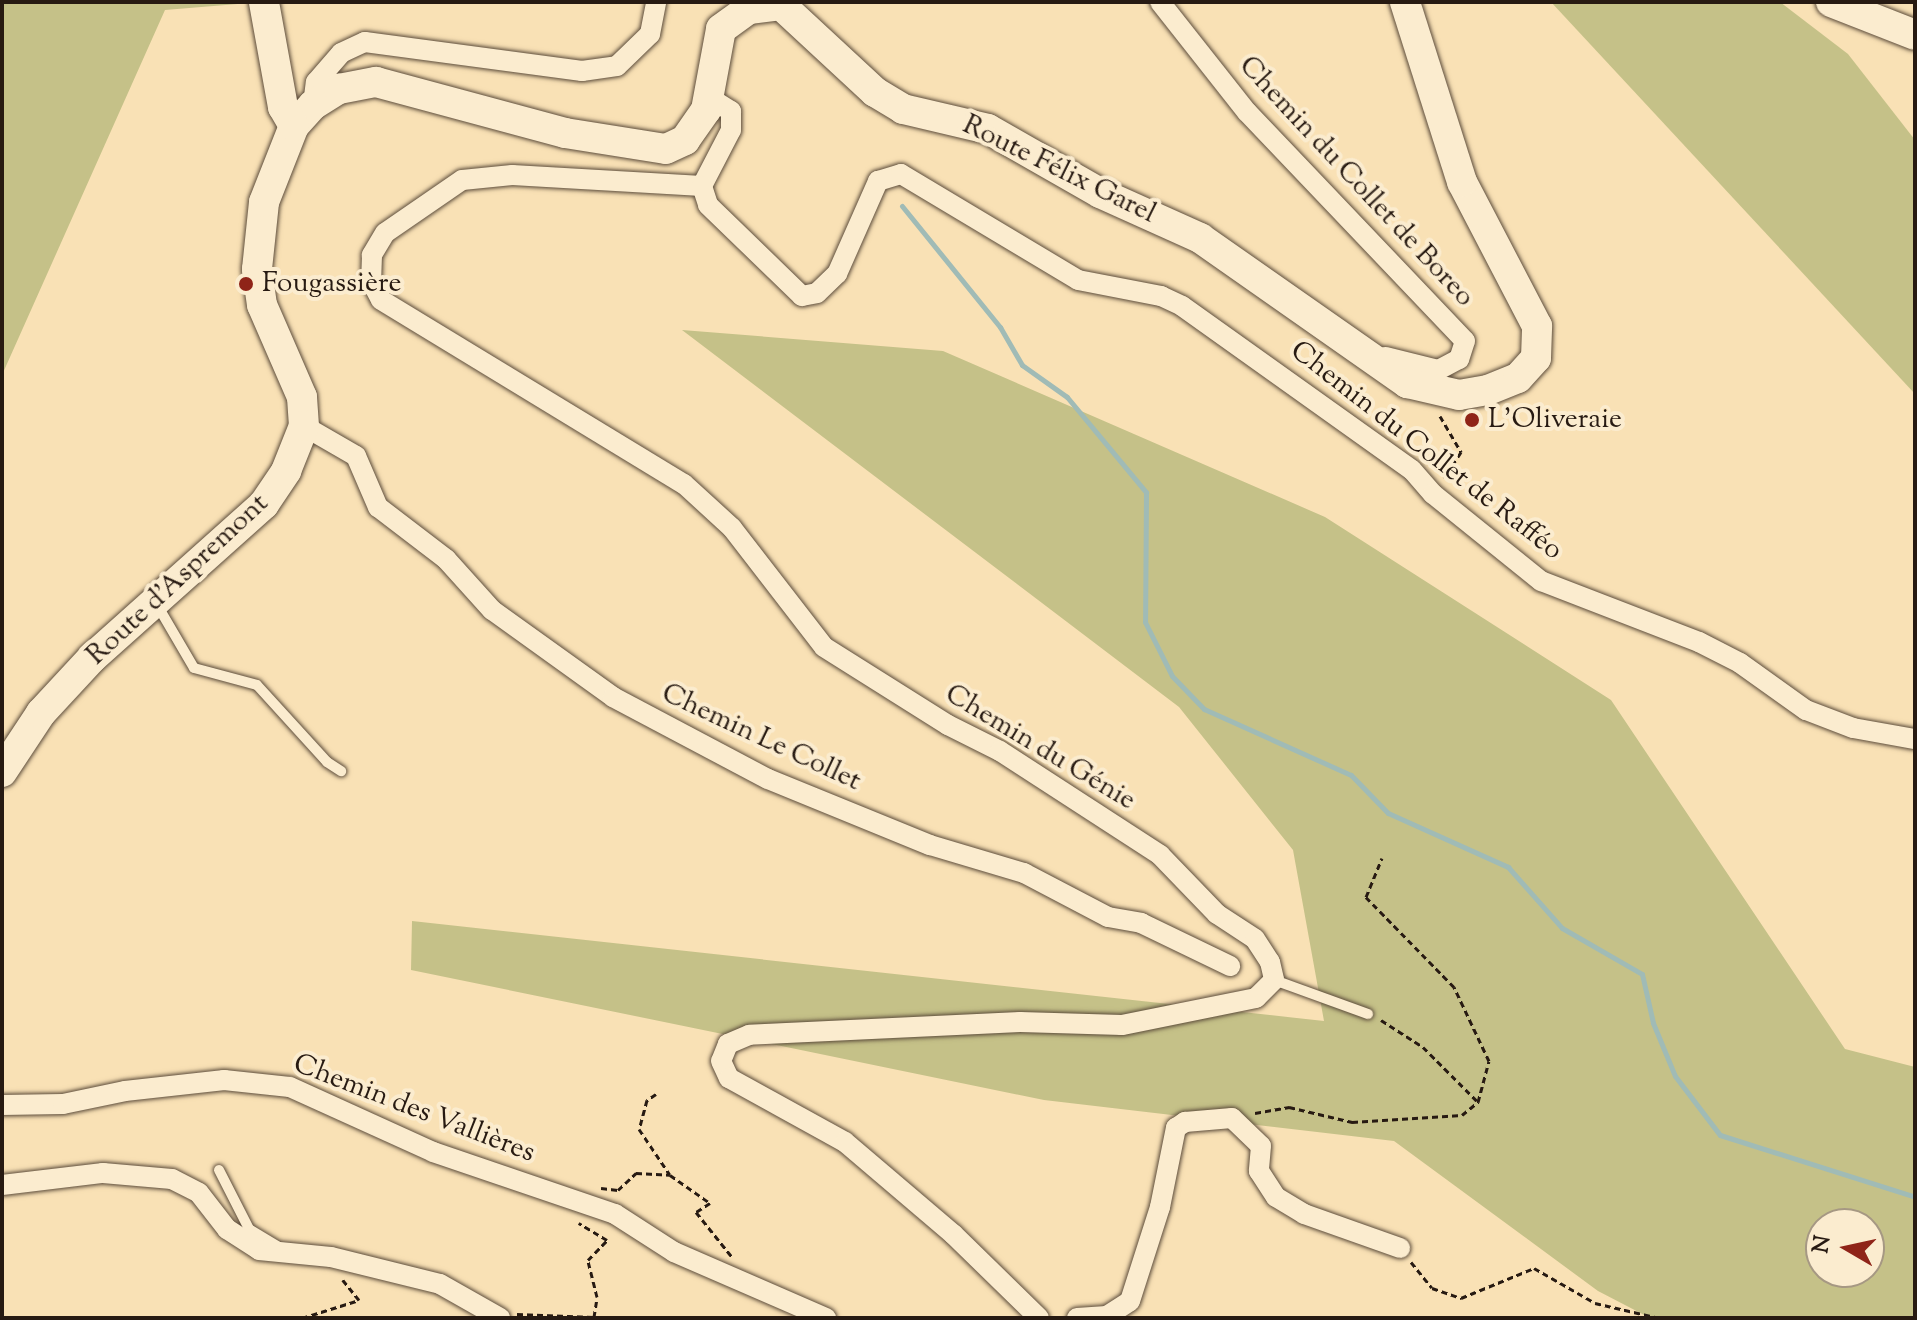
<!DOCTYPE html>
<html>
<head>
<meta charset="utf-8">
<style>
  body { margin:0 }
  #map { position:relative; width:1917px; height:1320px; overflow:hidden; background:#f9e1b5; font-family:"Sorts Mill Goudy",serif }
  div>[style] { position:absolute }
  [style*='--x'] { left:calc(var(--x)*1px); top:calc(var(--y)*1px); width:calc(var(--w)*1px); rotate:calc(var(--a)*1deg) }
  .green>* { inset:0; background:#c5c188 }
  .stream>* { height:5px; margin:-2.5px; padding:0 2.5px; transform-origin:2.5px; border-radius:2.5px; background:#a0bbb6 }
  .path>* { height:3px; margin-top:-1.5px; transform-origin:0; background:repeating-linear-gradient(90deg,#271a12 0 6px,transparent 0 10px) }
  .roads { filter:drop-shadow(0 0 2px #5c4c3b) drop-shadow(0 0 2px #5c4c3b) }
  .lane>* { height:10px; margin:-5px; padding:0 5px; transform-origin:5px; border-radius:5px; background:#fbeccf }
  .street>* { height:20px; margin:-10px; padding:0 10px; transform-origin:10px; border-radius:10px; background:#fbeccf }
  .secondary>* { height:30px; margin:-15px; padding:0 15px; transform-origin:15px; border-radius:15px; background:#fbeccf }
  .dots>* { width:22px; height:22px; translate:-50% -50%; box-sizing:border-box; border:4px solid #fbeccf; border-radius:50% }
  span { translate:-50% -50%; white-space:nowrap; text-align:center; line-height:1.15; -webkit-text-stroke:8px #fbeccf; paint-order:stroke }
  .street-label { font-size:28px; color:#271a12 }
  .poi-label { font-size:28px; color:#271a12 }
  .left { translate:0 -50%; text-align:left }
  .frame { position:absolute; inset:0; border:4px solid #271a12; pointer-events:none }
  .north { position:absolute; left:1805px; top:1208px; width:80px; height:80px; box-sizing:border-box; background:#fbeccf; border:2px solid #a69883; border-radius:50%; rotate:279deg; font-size:22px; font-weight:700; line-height:32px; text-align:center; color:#271a12 }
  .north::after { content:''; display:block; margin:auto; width:28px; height:36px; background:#8f2418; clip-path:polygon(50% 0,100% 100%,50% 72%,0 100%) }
</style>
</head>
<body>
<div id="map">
  <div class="green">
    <div style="clip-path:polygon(2px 2px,263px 2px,165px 10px,2px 375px)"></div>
    <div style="clip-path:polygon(1551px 2px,1780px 2px,1848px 54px,1915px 140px,1915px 394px)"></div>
    <div style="clip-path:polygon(evenodd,682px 330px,943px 351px,1325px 517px,1611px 700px,1845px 1049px,1915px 1067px,1915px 1318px,1650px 1318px,1598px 1291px,1394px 1141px,1044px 1100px,411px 970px,412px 921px,1324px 1021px,1293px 850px,1179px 707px,682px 330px,1821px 1224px,1869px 1224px,1869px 1272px,1821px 1272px,1821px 1224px)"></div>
  </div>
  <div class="stream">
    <div style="--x:902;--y:206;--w:156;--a:51"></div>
    <div style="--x:1000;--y:327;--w:44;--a:59.9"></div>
    <div style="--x:1022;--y:365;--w:55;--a:35.4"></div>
    <div style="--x:1067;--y:397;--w:124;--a:50.3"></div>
    <div style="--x:1146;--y:492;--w:130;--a:90.4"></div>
    <div style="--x:1145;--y:622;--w:60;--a:63.4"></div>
    <div style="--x:1172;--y:676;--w:46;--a:45.9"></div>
    <div style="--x:1204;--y:709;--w:161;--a:24.2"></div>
    <div style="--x:1351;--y:775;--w:53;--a:45.8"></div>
    <div style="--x:1388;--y:813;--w:132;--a:24.2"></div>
    <div style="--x:1508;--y:867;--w:81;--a:48.5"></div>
    <div style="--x:1562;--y:928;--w:92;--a:29.9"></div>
    <div style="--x:1642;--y:974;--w:50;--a:77.3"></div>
    <div style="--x:1653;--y:1023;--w:57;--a:67.5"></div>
    <div style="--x:1675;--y:1076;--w:74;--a:52.7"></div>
    <div style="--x:1720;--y:1135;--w:205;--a:17.6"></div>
  </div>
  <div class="path">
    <div style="--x:1440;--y:416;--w:42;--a:59.7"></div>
    <div style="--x:1461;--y:452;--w:31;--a:123"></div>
    <div style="--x:1381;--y:1020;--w:50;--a:32.7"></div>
    <div style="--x:1423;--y:1047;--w:78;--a:45"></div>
    <div style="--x:656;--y:1094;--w:11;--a:146"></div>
    <div style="--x:647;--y:1100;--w:30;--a:105"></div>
    <div style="--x:639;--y:1129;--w:55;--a:56"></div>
    <div style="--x:670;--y:1175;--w:49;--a:35"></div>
    <div style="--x:710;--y:1203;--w:17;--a:147"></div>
    <div style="--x:696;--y:1212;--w:58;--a:51.3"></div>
    <div style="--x:1255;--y:1113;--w:35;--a:-10"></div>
    <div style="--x:1289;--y:1107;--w:65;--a:13.4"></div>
    <div style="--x:1352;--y:1122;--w:110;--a:-3.6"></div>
    <div style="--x:1462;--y:1115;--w:21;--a:-39"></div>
    <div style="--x:1478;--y:1102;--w:42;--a:-75"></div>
    <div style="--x:1489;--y:1061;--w:82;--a:-115.3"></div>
    <div style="--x:1454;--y:987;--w:126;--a:-134.4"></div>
    <div style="--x:1366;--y:897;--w:42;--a:-67.7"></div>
    <div style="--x:601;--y:1188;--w:17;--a:7"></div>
    <div style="--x:618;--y:1190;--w:25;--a:-43"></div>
    <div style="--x:636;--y:1173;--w:34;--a:3"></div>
    <div style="--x:1411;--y:1262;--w:33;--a:51"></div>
    <div style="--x:1432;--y:1288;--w:31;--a:19"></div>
    <div style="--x:1461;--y:1298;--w:79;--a:-22.3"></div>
    <div style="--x:1534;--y:1268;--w:70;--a:29.8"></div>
    <div style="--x:1595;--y:1303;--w:66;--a:13.2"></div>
    <div style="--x:517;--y:1314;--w:77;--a:2.2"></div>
    <div style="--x:594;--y:1317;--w:20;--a:-81"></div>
    <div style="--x:597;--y:1297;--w:38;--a:-104"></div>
    <div style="--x:588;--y:1260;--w:28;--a:-46"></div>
    <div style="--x:607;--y:1240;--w:33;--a:-149"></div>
    <div style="--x:302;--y:1318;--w:60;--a:-17.5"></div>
    <div style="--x:359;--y:1300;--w:26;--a:-129"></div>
  </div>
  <div class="roads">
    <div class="lane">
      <div style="--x:156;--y:603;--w:75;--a:59.7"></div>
      <div style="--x:194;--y:668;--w:65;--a:15.1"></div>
      <div style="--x:257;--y:685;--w:104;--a:47.7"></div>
      <div style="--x:327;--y:762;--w:17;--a:33"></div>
      <div style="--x:1274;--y:980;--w:100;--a:19.9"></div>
      <div style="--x:219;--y:1170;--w:66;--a:63"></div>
      <div style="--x:249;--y:1229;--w:33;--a:31"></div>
    </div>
    <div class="street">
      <div style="--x:1160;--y:2;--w:140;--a:51.7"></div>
      <div style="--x:1247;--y:112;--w:316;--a:46.4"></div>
      <div style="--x:1465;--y:341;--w:19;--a:108"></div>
      <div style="--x:1459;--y:359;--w:24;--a:152"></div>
      <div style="--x:1438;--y:370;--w:54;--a:-166"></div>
      <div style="--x:710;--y:98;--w:25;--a:32"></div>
      <div style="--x:731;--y:111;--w:19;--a:90"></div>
      <div style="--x:731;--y:130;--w:63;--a:117.4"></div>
      <div style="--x:702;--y:186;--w:190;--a:-176.7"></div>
      <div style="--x:512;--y:175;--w:50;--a:174.3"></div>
      <div style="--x:462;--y:180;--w:93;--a:145.5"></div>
      <div style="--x:385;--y:233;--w:26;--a:121"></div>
      <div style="--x:372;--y:255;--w:26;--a:92"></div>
      <div style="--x:371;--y:281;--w:21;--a:62"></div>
      <div style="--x:381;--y:300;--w:354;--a:31.3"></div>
      <div style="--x:684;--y:484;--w:65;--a:42.5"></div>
      <div style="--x:732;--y:528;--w:150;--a:52.3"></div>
      <div style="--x:824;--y:647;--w:146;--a:32.2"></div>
      <div style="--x:948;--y:725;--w:58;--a:26.6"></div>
      <div style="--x:1000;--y:751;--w:191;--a:33"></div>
      <div style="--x:1160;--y:855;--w:82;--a:46"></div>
      <div style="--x:1217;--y:914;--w:45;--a:33.3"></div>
      <div style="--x:1255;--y:939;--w:27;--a:57"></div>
      <div style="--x:1270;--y:962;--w:18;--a:77"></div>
      <div style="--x:1274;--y:980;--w:25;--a:135"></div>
      <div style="--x:1256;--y:998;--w:137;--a:168.6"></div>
      <div style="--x:1122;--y:1025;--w:102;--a:-178.3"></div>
      <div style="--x:1020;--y:1022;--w:271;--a:177.3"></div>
      <div style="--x:749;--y:1035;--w:23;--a:157"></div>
      <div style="--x:728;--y:1044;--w:18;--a:112"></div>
      <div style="--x:721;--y:1061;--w:19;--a:65"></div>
      <div style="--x:729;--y:1078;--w:132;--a:28.9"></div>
      <div style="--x:845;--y:1142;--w:142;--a:40.4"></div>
      <div style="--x:953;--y:1234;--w:120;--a:44.3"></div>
      <div style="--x:313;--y:105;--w:23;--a:-83"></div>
      <div style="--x:316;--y:82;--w:38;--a:-49"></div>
      <div style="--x:341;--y:53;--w:26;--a:-25"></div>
      <div style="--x:365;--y:42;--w:219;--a:7.6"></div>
      <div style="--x:582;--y:71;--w:35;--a:-8"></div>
      <div style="--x:617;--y:66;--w:46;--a:-44.1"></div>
      <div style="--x:650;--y:34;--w:33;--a:-79"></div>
      <div style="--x:702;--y:186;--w:20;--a:72"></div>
      <div style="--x:708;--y:205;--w:131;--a:44.1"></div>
      <div style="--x:802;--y:296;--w:15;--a:-11"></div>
      <div style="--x:817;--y:293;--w:28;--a:-44"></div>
      <div style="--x:837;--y:274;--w:102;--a:-66.2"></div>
      <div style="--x:878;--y:181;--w:24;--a:-17"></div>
      <div style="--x:901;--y:174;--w:206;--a:30.9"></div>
      <div style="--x:1078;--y:280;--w:85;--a:10.9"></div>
      <div style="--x:1161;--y:296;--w:23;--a:25"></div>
      <div style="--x:1182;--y:306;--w:282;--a:35.5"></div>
      <div style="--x:1412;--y:470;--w:32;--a:49"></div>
      <div style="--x:1433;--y:494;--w:139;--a:38.9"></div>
      <div style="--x:1541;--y:581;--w:169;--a:21.1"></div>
      <div style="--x:1699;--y:642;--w:46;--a:27.1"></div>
      <div style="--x:1740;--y:663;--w:81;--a:35.5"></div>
      <div style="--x:1806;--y:710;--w:50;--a:21"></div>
      <div style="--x:1853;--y:728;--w:63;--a:10.1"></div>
      <div style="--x:304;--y:426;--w:60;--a:30"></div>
      <div style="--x:356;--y:456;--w:56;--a:66.7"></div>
      <div style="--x:378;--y:507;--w:86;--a:37.4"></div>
      <div style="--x:446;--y:559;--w:69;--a:48"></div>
      <div style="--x:492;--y:610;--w:149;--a:35.7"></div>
      <div style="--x:613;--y:697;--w:175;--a:27.9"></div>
      <div style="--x:768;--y:779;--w:175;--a:22.2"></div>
      <div style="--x:930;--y:845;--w:98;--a:16.6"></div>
      <div style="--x:1024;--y:873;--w:95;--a:27.6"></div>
      <div style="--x:1108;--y:917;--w:34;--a:10"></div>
      <div style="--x:1141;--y:923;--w:99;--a:25.8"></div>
      <div style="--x:2;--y:1105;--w:61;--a:-0.9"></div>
      <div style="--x:63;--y:1104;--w:63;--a:-11.8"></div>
      <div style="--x:125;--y:1091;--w:100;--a:-6.3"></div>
      <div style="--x:224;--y:1080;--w:66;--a:6.1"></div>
      <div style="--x:290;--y:1087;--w:157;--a:24.4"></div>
      <div style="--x:433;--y:1152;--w:192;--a:18.8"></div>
      <div style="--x:615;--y:1214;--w:70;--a:32.8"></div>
      <div style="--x:674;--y:1252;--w:166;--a:23.5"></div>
      <div style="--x:2;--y:1185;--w:102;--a:-6.8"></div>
      <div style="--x:103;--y:1173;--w:69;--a:5"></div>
      <div style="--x:172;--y:1179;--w:30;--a:27"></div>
      <div style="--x:199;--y:1193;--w:46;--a:52.1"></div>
      <div style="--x:227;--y:1229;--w:38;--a:33"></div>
      <div style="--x:259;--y:1250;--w:72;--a:5.6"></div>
      <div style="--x:331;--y:1257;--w:112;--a:13.9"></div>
      <div style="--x:440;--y:1284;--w:69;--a:29.5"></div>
      <div style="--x:1077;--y:1318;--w:30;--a:-4"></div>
      <div style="--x:1107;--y:1316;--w:27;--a:-33"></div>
      <div style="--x:1130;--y:1301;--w:99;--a:-72.3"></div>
      <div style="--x:1160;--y:1207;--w:81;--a:-78.6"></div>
      <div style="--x:1176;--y:1128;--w:11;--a:-34"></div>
      <div style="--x:1185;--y:1122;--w:47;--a:-4.9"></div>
      <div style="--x:1232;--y:1118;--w:40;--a:44"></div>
      <div style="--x:1261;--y:1146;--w:25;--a:95"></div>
      <div style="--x:1259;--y:1171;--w:31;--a:57"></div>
      <div style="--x:1276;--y:1197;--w:33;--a:31"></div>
      <div style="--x:1304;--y:1214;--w:102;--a:19.5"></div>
    </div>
    <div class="secondary">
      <div style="--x:1831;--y:2;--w:90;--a:21.4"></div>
      <div style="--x:294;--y:126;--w:28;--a:-48"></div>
      <div style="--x:313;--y:105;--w:31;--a:-32"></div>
      <div style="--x:339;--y:89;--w:38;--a:-11"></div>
      <div style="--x:376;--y:82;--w:196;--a:15.1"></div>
      <div style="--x:565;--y:133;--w:102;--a:9"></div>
      <div style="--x:666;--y:149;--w:21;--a:-25"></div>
      <div style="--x:685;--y:140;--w:37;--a:-55"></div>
      <div style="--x:706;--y:110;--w:82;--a:-79.5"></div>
      <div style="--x:721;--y:29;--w:34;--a:-36"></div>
      <div style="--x:749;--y:9;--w:32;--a:-7"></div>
      <div style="--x:781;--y:5;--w:128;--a:42.8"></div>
      <div style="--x:875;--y:92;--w:33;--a:31"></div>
      <div style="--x:903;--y:109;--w:87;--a:13.2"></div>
      <div style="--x:988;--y:129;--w:129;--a:29.7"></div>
      <div style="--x:1100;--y:193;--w:110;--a:24.2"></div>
      <div style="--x:1200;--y:238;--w:253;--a:35"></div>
      <div style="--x:1407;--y:383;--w:53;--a:13"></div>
      <div style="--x:1459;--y:395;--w:29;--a:-10"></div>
      <div style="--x:1488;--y:390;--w:32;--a:-22"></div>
      <div style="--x:1518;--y:378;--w:27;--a:-48"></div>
      <div style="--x:1536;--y:358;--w:32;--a:-88"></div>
      <div style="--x:1537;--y:326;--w:162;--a:-117.5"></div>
      <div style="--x:1462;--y:182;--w:189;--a:-107.6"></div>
      <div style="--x:2;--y:772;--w:71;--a:-56.5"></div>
      <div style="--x:41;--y:713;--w:75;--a:-47.2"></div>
      <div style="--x:92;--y:658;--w:231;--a:-41.8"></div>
      <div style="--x:264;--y:504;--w:40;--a:-56"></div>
      <div style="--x:286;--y:471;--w:48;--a:-68.2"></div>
      <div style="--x:304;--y:426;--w:29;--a:-94"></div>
      <div style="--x:302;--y:397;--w:100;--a:-113.5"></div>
      <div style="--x:262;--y:305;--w:36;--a:-98"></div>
      <div style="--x:257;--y:269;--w:67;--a:-84"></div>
      <div style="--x:264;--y:202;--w:82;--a:-68.5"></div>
      <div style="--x:294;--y:126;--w:22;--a:-120"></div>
      <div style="--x:283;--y:107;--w:107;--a:-100.3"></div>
    </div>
  </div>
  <div class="dots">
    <div style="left:246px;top:284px;background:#8f2418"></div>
    <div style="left:1472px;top:420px;background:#8f2418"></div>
  </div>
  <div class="street-label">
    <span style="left:1059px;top:170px;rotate:26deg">Route Félix Garel</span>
    <span style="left:1356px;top:182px;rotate:47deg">Chemin du Collet de Boreo</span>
    <span style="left:1426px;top:451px;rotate:38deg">Chemin du Collet de Rafféo</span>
    <span style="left:178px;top:580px;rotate:-43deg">Route d'Aspremont</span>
    <span style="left:761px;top:738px;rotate:25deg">Chemin Le Collet</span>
    <span style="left:1040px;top:748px;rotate:31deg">Chemin du Génie</span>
    <span style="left:414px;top:1109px;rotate:21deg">Chemin des Vallières</span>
  </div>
  <div class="poi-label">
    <span class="left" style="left:262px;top:284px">Fougassière</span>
    <span class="left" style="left:1488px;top:420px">L'Oliveraie</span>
  </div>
  <div class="frame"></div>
  <div class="north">N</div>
</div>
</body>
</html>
